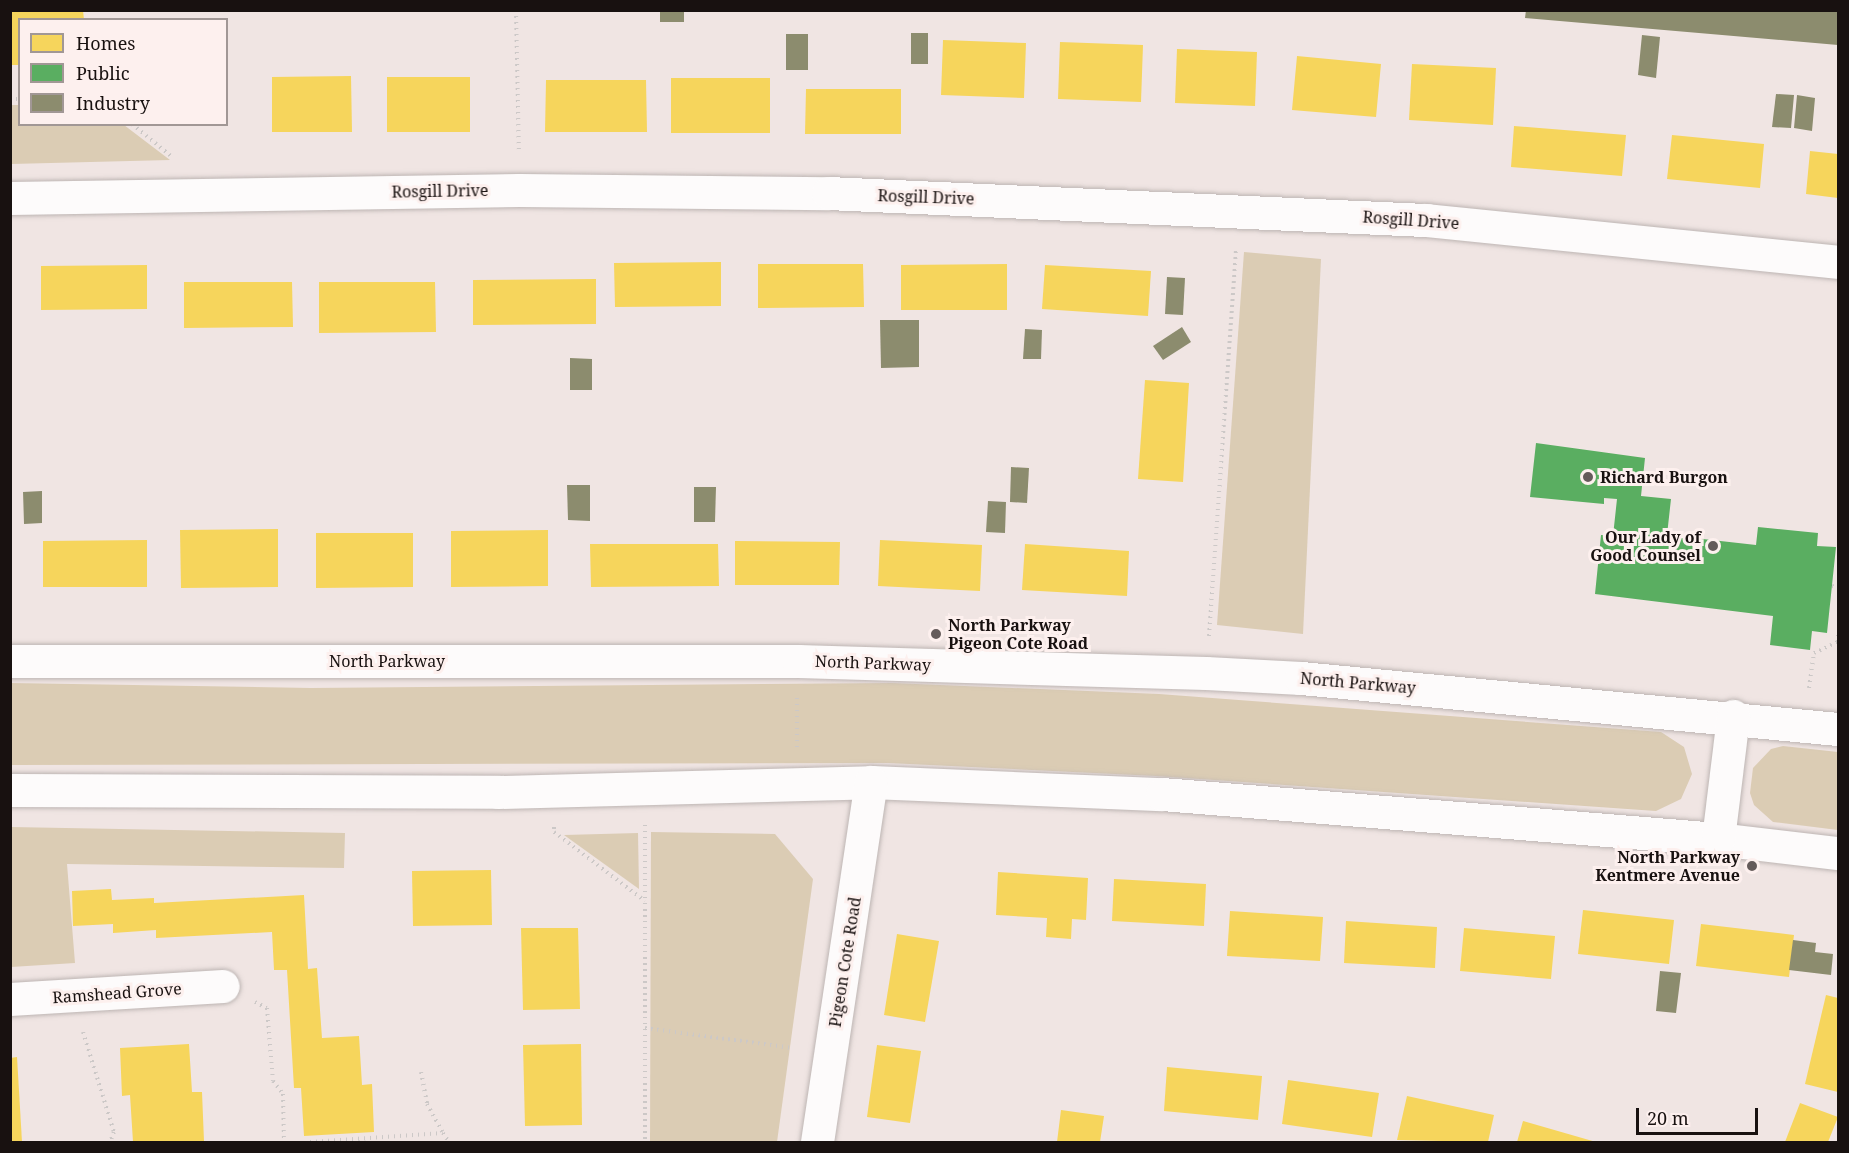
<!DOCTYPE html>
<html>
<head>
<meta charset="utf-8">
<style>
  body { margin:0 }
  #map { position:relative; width:1849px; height:1153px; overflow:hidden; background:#f0e5e3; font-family:"Noto Serif",serif }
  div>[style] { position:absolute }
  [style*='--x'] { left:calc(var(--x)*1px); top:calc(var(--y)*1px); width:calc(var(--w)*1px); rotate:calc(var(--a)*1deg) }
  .green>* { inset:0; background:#dbccb4 }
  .homes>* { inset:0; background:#f6d55c }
  .public>* { inset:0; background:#5aae61 }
  .industry>* { inset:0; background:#8c8c6e }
  .path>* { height:4px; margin-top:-2px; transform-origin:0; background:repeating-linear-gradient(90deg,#ccc8c7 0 1.5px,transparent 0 6px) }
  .roads { filter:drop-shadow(0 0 2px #bdb5b3) drop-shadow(0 0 2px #bdb5b3) }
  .minor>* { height:33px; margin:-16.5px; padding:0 16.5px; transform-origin:16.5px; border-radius:16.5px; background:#fdfbfb }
  .dots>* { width:16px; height:16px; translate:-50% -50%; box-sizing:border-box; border:3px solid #fdf0ee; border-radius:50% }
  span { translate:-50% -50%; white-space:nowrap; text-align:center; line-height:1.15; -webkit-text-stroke:6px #fdf0ee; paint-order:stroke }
  .street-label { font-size:16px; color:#181110 }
  .poi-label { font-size:16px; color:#181110; font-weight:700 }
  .left { translate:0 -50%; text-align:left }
  .right { translate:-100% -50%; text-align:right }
  .frame { position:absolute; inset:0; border:12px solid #181110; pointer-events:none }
  .legend { position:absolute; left:18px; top:18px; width:210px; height:108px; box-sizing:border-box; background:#fdf0ee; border:2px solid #a19795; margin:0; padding:8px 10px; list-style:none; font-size:18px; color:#181110 }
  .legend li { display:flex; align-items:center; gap:12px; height:30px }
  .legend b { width:30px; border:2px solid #a19795 }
  .scale { position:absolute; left:1636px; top:1108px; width:122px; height:27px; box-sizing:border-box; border:3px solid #181110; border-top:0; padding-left:8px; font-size:18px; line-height:21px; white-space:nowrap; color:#181110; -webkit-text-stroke:4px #fdf0ee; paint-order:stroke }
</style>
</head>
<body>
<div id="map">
  <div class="green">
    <div style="clip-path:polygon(11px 105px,19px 105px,20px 124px,124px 125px,170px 160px,11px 164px)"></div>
    <div style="clip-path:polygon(1244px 252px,1321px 259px,1303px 634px,1217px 625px)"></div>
    <div style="clip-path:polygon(11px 683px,311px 688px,892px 683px,1159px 694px,1661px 732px,1684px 747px,1692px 774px,1681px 799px,1656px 811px,1156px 776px,888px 763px,11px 765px)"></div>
    <div style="clip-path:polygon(1783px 746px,1838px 752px,1838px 830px,1773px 822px,1754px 805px,1750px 793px,1753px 768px,1771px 749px)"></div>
    <div style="clip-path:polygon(11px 827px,345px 833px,344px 868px,67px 864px,75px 963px,11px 967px)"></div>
    <div style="clip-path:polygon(651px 832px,775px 834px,813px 879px,777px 1142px,650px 1142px)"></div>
    <div style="clip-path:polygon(638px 833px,639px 889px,564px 835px)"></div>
  </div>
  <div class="homes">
    <div style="clip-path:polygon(10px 10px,83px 10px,84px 20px,20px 20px,20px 65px,10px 65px)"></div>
    <div style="clip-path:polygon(943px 40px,1026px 43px,1024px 98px,941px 95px)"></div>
    <div style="clip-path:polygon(1060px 42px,1143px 45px,1141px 102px,1058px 99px)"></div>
    <div style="clip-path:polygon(1177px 49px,1257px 52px,1255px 106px,1175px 103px)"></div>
    <div style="clip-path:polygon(1297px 56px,1381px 64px,1376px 117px,1292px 110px)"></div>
    <div style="clip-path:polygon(1412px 64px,1496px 68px,1493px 125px,1409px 120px)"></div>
    <div style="clip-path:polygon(351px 76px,352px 132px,272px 132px,272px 77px)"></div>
    <div style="clip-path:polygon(387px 77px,470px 77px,470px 132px,387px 132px)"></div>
    <div style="clip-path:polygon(671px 78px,770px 78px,770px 133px,671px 133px)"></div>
    <div style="clip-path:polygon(546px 80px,646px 80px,647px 132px,545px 132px)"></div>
    <div style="clip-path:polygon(806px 89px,901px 89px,901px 134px,805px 134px)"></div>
    <div style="clip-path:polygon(1514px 126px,1626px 135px,1622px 176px,1511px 167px)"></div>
    <div style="clip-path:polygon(1672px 135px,1764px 144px,1760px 188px,1667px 179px)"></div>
    <div style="clip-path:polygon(1810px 151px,1838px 154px,1838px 198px,1806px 194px)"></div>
    <div style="clip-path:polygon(721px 262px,721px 306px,615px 307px,614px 263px)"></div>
    <div style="clip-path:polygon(758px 264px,863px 264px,864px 307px,758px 308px)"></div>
    <div style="clip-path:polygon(1007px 264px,1007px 310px,901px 310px,901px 265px)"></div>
    <div style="clip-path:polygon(147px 265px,147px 309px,41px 310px,41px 266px)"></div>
    <div style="clip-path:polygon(1045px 265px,1151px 271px,1148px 316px,1042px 309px)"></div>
    <div style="clip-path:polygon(596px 279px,596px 324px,473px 325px,473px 280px)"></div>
    <div style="clip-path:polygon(184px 282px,292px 282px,293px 327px,184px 328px)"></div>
    <div style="clip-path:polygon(319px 282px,435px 282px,436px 332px,319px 333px)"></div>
    <div style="clip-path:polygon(1145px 380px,1189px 383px,1183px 482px,1138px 479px)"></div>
    <div style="clip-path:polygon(278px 529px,278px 587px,181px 588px,180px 530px)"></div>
    <div style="clip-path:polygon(548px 530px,548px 586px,451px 587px,451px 531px)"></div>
    <div style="clip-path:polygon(316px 533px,413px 533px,413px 587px,316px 588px)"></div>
    <div style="clip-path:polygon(147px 540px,147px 587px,43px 587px,43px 541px)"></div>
    <div style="clip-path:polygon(880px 540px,982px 545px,980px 591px,878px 586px)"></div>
    <div style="clip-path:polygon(735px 541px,840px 542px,839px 585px,735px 585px)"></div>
    <div style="clip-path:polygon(590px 544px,718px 544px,719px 586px,591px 587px)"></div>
    <div style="clip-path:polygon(1025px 544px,1129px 551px,1127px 596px,1022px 590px)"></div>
    <div style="clip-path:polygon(491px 870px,492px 925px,413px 926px,412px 871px)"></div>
    <div style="clip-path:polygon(998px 872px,1088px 878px,1086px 920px,1072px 919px,1071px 939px,1046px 937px,1047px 918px,996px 915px)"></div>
    <div style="clip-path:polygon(1114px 879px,1206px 884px,1204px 926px,1112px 921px)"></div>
    <div style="clip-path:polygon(111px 889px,112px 900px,154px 898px,154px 903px,304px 895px,308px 969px,317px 968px,322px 1038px,359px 1036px,362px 1085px,372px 1084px,374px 1132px,304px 1136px,301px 1088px,294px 1088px,287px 970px,274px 970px,272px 932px,156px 938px,156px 930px,113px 933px,113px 924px,73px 926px,72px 891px)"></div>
    <div style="clip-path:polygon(1583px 910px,1674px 920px,1669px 964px,1578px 954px)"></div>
    <div style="clip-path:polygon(1230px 911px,1323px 917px,1320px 961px,1227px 956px)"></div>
    <div style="clip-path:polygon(1346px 921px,1437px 927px,1435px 968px,1344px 963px)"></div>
    <div style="clip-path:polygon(1701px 924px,1794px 935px,1789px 977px,1696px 966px)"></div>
    <div style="clip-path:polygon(521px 928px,578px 928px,580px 1009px,523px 1010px)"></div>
    <div style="clip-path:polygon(1464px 928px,1555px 936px,1551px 979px,1460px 971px)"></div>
    <div style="clip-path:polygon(897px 934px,939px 941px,925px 1022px,884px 1015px)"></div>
    <div style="clip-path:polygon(1826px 995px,1838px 998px,1838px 1092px,1805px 1084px)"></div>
    <div style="clip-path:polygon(189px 1044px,192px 1092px,202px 1092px,204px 1141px,133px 1142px,130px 1095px,122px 1096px,120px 1048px)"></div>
    <div style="clip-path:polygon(581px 1044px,582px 1125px,525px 1126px,523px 1045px)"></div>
    <div style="clip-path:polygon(877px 1045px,921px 1051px,910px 1123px,867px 1117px)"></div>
    <div style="clip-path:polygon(17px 1057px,22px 1142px,10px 1142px,10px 1058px)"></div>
    <div style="clip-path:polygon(1167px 1067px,1262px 1076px,1258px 1120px,1164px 1111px)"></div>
    <div style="clip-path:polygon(1288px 1080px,1379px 1093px,1372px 1137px,1282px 1124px)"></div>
    <div style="clip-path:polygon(1407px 1096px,1494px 1115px,1488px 1142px,1397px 1140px)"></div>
    <div style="clip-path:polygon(1800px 1103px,1838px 1117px,1828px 1142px,1785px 1142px)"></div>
    <div style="clip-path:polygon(1061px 1110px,1104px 1116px,1100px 1142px,1057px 1142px)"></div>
    <div style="clip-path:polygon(1523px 1121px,1596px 1142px,1517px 1142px)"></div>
  </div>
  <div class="public">
    <div style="clip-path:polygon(1536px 443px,1645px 458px,1641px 496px,1671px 499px,1667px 535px,1756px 545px,1758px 527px,1818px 533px,1817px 546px,1836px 547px,1827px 633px,1812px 631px,1810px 650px,1770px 645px,1773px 616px,1595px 594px,1601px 535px,1613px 536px,1617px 499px,1604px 498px,1604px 504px,1530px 497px)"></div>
  </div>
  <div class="industry">
    <div style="clip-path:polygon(660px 10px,684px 10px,684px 22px,660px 22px)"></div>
    <div style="clip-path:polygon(1526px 10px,1838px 10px,1838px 45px,1525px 18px)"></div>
    <div style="clip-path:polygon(911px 33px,928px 33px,928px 64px,911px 64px)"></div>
    <div style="clip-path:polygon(786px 34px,808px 34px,808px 70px,786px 70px)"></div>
    <div style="clip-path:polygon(1642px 35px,1660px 37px,1656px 78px,1638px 75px)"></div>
    <div style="clip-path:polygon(1776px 94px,1794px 95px,1791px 128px,1772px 127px)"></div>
    <div style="clip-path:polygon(1797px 95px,1815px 98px,1812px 131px,1794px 128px)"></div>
    <div style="clip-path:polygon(1167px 277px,1185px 278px,1183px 315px,1165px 314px)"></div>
    <div style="clip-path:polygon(880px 320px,919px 320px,919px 367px,881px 368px)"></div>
    <div style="clip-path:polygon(1182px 327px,1191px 342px,1163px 360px,1153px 346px)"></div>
    <div style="clip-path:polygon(1025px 329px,1042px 330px,1041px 359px,1023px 359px)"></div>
    <div style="clip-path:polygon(570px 358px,592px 359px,592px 390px,570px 390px)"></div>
    <div style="clip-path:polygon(1011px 467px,1029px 468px,1027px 503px,1010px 502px)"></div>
    <div style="clip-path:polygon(567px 485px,590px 485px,590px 521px,568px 520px)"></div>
    <div style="clip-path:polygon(694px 487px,716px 487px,715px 522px,694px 522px)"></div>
    <div style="clip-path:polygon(42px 491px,42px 523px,24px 524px,23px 492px)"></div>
    <div style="clip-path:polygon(988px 501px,1006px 502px,1005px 533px,986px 532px)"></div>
    <div style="clip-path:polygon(1793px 940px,1816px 943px,1815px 952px,1833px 954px,1831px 975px,1789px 970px)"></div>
    <div style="clip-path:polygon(1660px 971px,1681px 973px,1676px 1013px,1656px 1011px)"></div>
  </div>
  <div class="path">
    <div style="--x:516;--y:10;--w:143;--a:88.8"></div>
    <div style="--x:10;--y:99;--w:10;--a:0"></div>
    <div style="--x:132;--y:124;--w:52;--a:39.5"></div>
    <div style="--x:1832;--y:586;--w:6;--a:9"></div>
    <div style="--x:1209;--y:636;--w:389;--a:-86"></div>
    <div style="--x:1809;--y:688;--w:35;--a:-82"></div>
    <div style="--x:1814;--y:653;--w:26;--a:-25"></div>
    <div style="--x:1838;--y:642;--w:8;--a:-90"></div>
    <div style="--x:797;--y:747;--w:50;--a:-90"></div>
    <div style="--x:645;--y:825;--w:317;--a:90"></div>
    <div style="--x:554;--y:827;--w:5;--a:90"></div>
    <div style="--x:554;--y:832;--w:114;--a:37.2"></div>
    <div style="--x:255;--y:1002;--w:13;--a:27"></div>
    <div style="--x:267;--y:1008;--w:73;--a:85.3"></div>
    <div style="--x:273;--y:1081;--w:16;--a:52"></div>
    <div style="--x:283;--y:1094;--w:48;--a:88.8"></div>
    <div style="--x:645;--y:1028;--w:149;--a:7.7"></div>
    <div style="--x:83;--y:1032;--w:105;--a:72.8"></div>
    <div style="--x:114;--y:1132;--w:11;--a:112"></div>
    <div style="--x:421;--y:1072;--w:33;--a:79"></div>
    <div style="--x:427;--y:1104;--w:33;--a:61"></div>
    <div style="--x:310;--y:1142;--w:133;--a:-3.9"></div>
    <div style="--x:443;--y:1133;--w:11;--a:56"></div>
  </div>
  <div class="roads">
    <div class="minor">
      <div style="--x:10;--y:198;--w:509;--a:-0.9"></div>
      <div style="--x:519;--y:190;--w:309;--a:0.6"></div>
      <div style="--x:828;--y:193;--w:599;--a:2.59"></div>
      <div style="--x:1426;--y:220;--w:414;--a:5.8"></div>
      <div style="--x:10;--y:661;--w:788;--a:0"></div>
      <div style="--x:798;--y:661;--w:408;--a:1.7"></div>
      <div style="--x:1206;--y:673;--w:95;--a:3"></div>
      <div style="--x:1301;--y:678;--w:539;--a:5.43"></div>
      <div style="--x:10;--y:790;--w:488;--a:0.2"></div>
      <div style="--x:498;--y:792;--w:373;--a:-1.5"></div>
      <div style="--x:871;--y:782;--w:291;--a:2.4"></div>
      <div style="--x:1162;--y:794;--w:558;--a:4.63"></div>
      <div style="--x:1718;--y:839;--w:121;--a:6.7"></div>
      <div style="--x:1718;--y:839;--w:124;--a:-83"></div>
      <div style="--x:10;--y:999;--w:213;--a:-3.5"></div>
      <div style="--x:817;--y:1142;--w:364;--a:-81.5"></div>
    </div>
  </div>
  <div class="dots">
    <div style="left:1588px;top:477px;background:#645b5a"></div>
    <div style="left:1713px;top:546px;background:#645b5a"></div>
    <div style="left:936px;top:634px;background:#645b5a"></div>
    <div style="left:1752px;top:866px;background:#645b5a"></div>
  </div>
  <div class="street-label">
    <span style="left:440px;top:191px;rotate:-1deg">Rosgill Drive</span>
    <span style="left:926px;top:197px;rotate:2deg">Rosgill Drive</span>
    <span style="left:1411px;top:220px;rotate:4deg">Rosgill Drive</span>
    <span style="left:387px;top:661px">North Parkway</span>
    <span style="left:873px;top:663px;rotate:2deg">North Parkway</span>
    <span style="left:1358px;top:683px;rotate:5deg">North Parkway</span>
    <span style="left:845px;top:962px;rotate:-81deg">Pigeon Cote Road</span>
    <span style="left:117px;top:993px;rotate:-4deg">Ramshead Grove</span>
  </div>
  <div class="poi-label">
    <span class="left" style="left:1600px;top:477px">Richard Burgon</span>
    <span class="right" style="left:1701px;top:546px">Our Lady of<br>Good Counsel</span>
    <span class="left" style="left:948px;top:634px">North Parkway<br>Pigeon Cote Road</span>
    <span class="right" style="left:1740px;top:866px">North Parkway<br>Kentmere Avenue</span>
  </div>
  <div class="frame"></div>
  <ul class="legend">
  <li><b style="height:16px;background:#f6d55c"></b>Homes</li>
  <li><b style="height:16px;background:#5aae61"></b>Public</li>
  <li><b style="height:16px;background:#8c8c6e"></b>Industry</li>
  </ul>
  <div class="scale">20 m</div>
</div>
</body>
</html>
